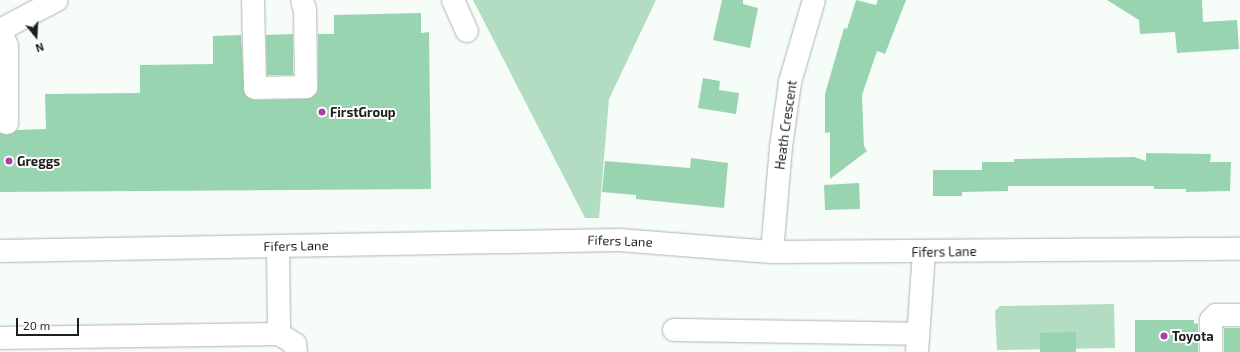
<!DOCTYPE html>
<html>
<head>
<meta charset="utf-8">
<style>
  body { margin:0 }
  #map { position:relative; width:1240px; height:352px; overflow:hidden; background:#f6fdf8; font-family:"Exo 2",sans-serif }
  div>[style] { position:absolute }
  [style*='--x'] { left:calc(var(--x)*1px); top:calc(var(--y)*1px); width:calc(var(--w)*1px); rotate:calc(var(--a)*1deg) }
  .green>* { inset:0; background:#b3ddc2 }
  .building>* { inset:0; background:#98d4af }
  .roads { filter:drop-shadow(0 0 1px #aeb5b0) drop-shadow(0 0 1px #aeb5b0) }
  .minor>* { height:22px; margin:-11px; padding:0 11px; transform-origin:11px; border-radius:11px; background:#fff }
  .dots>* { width:11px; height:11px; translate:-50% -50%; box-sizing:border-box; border:2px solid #fff; border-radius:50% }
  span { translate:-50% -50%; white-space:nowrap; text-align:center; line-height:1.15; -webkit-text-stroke:4px #fff; paint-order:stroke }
  .poi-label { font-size:13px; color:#1d1f1e; font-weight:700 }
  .left { translate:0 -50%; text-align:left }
  .street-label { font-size:13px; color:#1d1f1e }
  .north { position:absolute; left:16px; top:16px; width:40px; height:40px; -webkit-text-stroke:3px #fff; paint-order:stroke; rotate:162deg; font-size:11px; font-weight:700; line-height:16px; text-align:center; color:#1d1f1e }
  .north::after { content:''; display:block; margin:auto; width:14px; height:18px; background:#1d1f1e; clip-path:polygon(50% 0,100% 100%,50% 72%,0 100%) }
  .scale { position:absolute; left:16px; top:318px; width:63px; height:18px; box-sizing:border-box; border:2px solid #1d1f1e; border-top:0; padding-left:5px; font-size:12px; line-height:14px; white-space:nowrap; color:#1d1f1e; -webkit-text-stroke:3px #fff; paint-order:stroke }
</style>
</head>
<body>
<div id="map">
  <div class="green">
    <div style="clip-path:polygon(473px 0,656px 0,609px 99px,599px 218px,585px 218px)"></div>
    <div style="clip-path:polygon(1114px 304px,1115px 348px,997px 350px,995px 311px,1000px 306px)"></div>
  </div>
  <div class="building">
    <div style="clip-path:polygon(722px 0,743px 0,743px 4px,758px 8px,750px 48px,713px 40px)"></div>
    <div style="clip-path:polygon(856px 0,876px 5px,878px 0,906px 0,885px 54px,877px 51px,862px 95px,864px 146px,867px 151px,830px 179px,830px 132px,825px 133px,825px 94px,844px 28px,847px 29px)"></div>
    <div style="clip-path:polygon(1107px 0,1202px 0,1203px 22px,1237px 20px,1239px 49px,1177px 53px,1175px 32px,1140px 34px,1139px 20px)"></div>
    <div style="clip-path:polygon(421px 13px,421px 33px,429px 32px,431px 189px,0 192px,0 133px,7px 135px,17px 130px,46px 129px,45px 94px,140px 93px,140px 65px,213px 64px,213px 36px,241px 35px,245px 95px,255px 100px,307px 99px,317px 93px,318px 87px,318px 34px,334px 34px,334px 15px)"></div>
    <div style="clip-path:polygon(293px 34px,293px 75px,267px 75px,266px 35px)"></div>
    <div style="clip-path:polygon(703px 78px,720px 81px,719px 90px,739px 93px,736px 114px,698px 108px)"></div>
    <div style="clip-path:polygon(1146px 153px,1211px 154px,1210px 162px,1231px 162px,1230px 191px,1186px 192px,1186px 189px,1154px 189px,1154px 186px,1008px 186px,1008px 191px,962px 192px,962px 196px,933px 196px,933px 170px,982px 170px,982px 162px,1014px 162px,1014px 159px,1134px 157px,1146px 161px)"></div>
    <div style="clip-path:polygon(691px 158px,728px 163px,724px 208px,636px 199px,636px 195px,602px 192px,605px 161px,690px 168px)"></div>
    <div style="clip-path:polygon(859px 183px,860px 209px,825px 210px,824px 185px)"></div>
    <div style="clip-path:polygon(1135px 320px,1194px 320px,1194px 324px,1198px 323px,1198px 352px,1135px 352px)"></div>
    <div style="clip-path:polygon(1224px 328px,1240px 328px,1240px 352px,1224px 352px)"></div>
    <div style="clip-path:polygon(1076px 332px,1076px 352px,1040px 352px,1040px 333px)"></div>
  </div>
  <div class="roads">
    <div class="minor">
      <div style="--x:253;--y:0;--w:88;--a:88.7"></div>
      <div style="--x:255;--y:88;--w:51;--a:-1.1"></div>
      <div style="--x:306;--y:87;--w:77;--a:-90.7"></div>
      <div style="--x:305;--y:10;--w:10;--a:-107"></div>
      <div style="--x:453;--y:0;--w:34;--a:66"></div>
      <div style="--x:0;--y:30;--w:17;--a:66"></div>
      <div style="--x:7;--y:46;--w:77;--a:90"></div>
      <div style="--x:0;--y:30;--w:64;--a:-27.8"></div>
      <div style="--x:278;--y:247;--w:87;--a:89.3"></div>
      <div style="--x:0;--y:251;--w:619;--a:-1.02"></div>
      <div style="--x:619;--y:240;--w:153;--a:4.5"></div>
      <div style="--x:772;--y:252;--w:468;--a:-0.4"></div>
      <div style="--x:772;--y:252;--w:105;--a:-85.1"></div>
      <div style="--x:781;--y:147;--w:66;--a:-82.1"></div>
      <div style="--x:790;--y:82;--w:85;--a:-73.7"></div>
      <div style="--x:674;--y:330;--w:244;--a:0.9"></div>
      <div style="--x:0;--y:338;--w:279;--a:-0.8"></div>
      <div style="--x:279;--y:334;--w:19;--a:32"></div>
      <div style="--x:295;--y:344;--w:8;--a:83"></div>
      <div style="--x:917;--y:352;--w:100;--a:-86"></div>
      <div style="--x:1211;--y:352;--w:32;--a:-90"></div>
      <div style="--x:1211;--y:320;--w:7;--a:-45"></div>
      <div style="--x:1216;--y:315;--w:24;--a:0"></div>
    </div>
  </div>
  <div class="dots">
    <div style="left:322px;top:112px;background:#a941a4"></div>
    <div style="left:9px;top:161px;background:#a941a4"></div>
    <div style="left:1164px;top:336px;background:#a941a4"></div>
  </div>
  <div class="poi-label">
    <span class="left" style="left:330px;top:112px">FirstGroup</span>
    <span class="left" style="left:17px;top:161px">Greggs</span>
    <span class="left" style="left:1172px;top:336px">Toyota</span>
  </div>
  <div class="street-label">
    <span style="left:786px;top:125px;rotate:-82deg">Heath Crescent</span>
    <span style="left:620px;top:241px;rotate:2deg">Fifers Lane</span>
    <span style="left:296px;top:246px;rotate:-1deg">Fifers Lane</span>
    <span style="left:944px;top:252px;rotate:-1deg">Fifers Lane</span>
  </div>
  <div class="north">N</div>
  <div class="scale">20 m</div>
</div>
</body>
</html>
